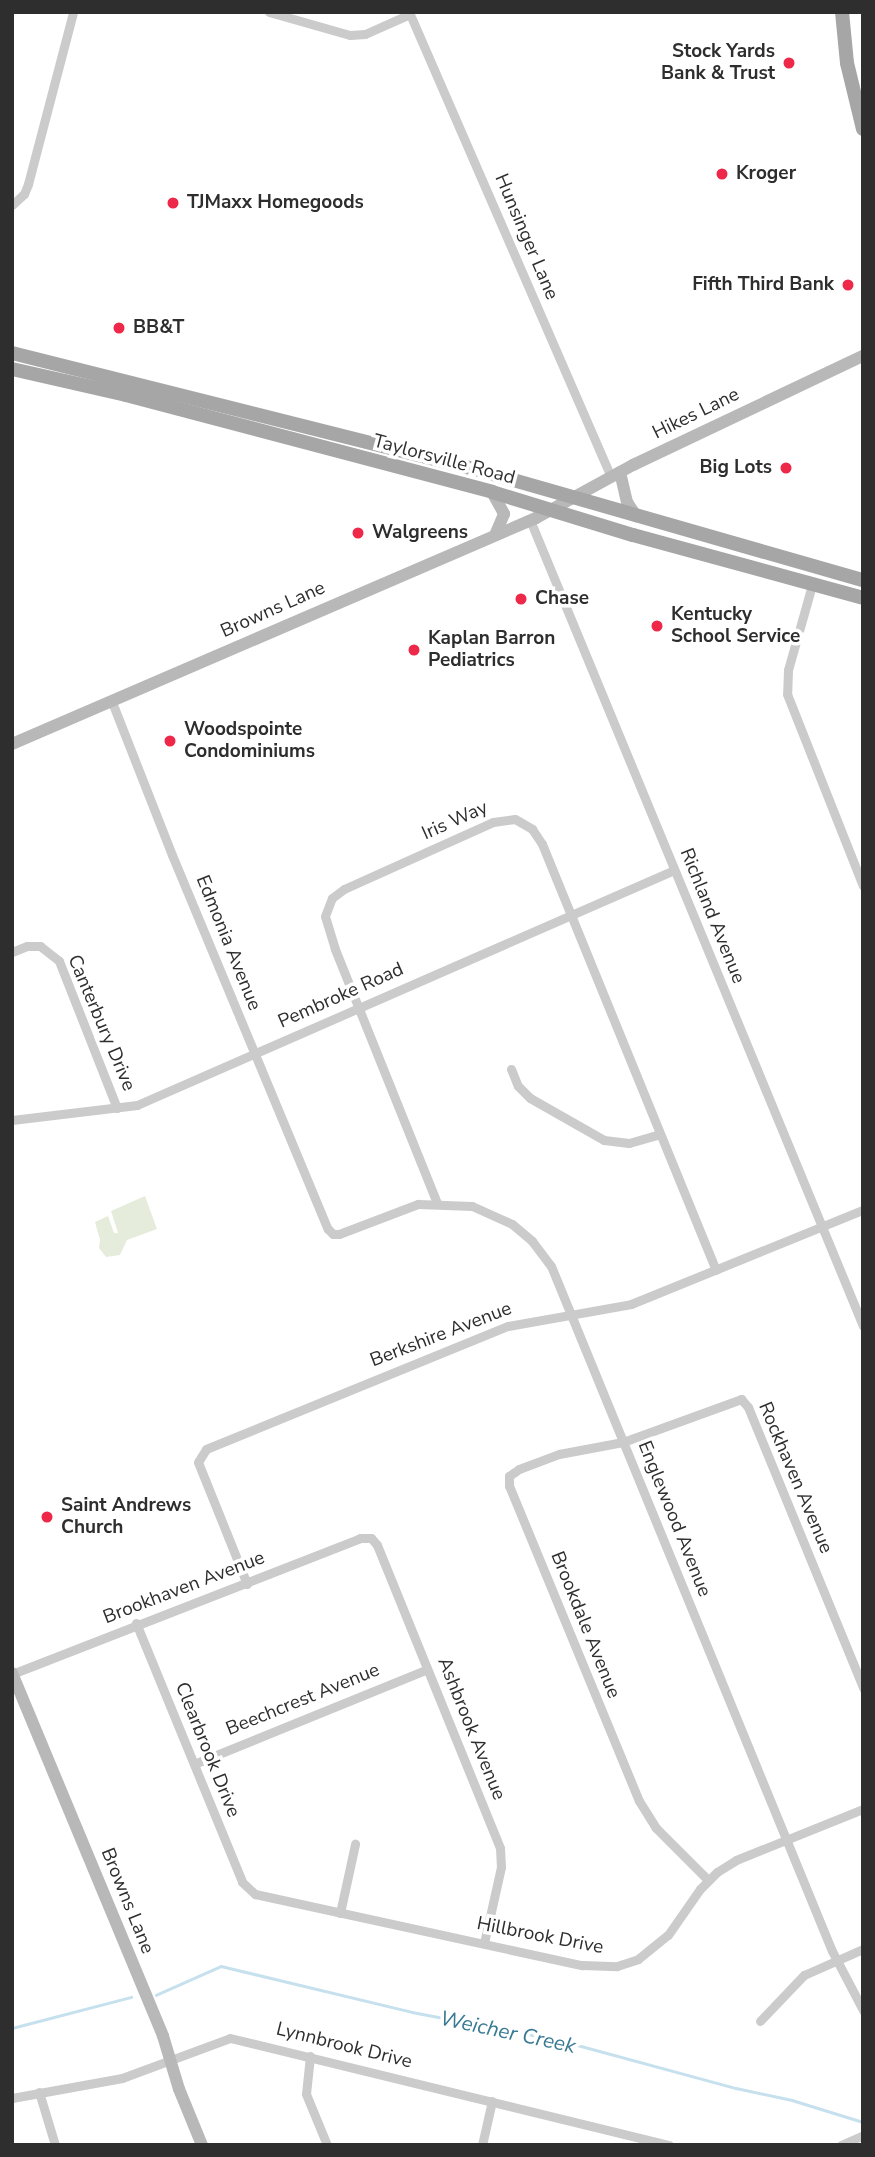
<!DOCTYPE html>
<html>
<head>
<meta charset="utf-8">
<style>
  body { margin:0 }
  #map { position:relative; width:875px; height:2157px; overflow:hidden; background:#fff; font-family:"Nunito Sans",sans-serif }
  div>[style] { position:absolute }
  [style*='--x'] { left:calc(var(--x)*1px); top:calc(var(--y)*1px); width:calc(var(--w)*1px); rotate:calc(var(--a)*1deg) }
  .green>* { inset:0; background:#e6ecdb }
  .stream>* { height:2.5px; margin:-1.25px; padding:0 1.25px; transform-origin:1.25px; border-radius:1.25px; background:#c6e1ed }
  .street>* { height:9px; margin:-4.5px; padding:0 4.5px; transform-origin:4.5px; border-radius:4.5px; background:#cbcbcb }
  .secondary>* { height:12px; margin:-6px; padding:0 6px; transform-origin:6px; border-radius:6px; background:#b8b8b8 }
  .primary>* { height:14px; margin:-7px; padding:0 7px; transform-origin:7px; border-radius:7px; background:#a6a6a6 }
  .dots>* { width:19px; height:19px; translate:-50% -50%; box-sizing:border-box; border:4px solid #fff; border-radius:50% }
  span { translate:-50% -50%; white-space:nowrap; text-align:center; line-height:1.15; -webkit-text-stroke:7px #fff; paint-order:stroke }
  .poi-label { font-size:19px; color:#2e2e2e; font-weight:700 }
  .right { translate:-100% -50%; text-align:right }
  .left { translate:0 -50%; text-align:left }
  .street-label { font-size:19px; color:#2e2e2e }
  .water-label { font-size:21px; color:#387994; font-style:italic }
  .frame { position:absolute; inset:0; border:14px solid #2e2e2e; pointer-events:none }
</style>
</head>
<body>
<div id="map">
  <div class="green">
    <div style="clip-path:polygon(145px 1196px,157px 1229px,127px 1240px,120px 1255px,106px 1257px,99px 1248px,100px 1240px,95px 1222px,108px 1216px,114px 1233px,118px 1233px,111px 1211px)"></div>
  </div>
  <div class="stream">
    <div style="--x:156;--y:1995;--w:71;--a:-24"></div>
    <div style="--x:221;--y:1966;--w:196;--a:13.5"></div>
    <div style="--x:412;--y:2012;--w:150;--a:10.8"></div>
    <div style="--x:559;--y:2040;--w:183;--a:15.2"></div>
    <div style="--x:736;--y:2088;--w:57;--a:12.1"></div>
    <div style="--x:792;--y:2100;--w:74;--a:17.2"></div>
    <div style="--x:12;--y:2028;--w:123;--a:-14.6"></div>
  </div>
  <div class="street">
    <div style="--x:269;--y:12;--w:84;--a:15.9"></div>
    <div style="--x:350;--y:35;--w:15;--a:-4"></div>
    <div style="--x:365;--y:34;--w:49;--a:-24"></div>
    <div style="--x:409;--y:12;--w:507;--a:66.52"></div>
    <div style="--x:12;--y:205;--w:16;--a:-43"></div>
    <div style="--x:24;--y:194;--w:11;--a:-68"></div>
    <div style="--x:28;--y:184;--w:178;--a:-75.3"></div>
    <div style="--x:530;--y:520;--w:872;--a:67.55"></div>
    <div style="--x:812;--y:585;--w:88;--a:105.8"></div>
    <div style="--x:788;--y:670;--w:24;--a:92"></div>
    <div style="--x:787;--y:694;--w:206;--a:68.4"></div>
    <div style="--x:112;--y:702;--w:164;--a:68.6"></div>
    <div style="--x:172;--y:855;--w:405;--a:67.4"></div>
    <div style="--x:328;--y:1229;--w:7;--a:45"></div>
    <div style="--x:333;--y:1234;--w:6;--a:0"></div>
    <div style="--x:339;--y:1234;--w:85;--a:-20.8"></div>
    <div style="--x:418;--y:1204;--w:54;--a:2.1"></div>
    <div style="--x:472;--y:1206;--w:44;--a:24.2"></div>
    <div style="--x:512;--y:1224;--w:26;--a:40"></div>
    <div style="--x:532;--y:1241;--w:31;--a:53"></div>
    <div style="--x:551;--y:1266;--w:740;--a:67.7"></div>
    <div style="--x:832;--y:1951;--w:67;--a:62.3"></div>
    <div style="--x:12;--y:952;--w:16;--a:-22"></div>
    <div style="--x:27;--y:946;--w:13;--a:0"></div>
    <div style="--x:40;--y:946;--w:24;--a:38"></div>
    <div style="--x:59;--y:961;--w:158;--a:68.5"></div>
    <div style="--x:511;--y:1069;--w:18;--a:68"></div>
    <div style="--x:518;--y:1086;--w:17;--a:45"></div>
    <div style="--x:530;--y:1098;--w:85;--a:29.6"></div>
    <div style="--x:604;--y:1140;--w:25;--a:7"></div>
    <div style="--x:629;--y:1143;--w:32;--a:-16"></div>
    <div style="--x:12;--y:1120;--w:126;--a:-6.8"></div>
    <div style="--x:137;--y:1105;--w:586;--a:-23.63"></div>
    <div style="--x:437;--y:1203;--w:274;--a:-111.9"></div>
    <div style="--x:335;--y:949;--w:34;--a:-107"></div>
    <div style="--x:325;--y:916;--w:19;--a:-69"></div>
    <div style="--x:332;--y:898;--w:15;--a:-37"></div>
    <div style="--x:344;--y:889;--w:163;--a:-24.2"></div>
    <div style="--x:493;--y:822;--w:22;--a:-8"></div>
    <div style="--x:515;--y:819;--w:20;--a:30"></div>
    <div style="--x:532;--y:829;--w:18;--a:56"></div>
    <div style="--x:542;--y:844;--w:460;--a:67.8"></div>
    <div style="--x:247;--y:1584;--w:131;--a:-111.9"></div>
    <div style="--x:198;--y:1462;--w:15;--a:-58"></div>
    <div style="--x:206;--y:1449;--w:326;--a:-22.2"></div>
    <div style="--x:508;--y:1326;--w:125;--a:-10.1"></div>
    <div style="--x:631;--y:1304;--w:250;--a:-22.1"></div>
    <div style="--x:136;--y:1623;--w:280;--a:67.7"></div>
    <div style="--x:242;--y:1882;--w:18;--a:43"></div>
    <div style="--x:255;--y:1894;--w:335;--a:12.3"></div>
    <div style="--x:582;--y:1965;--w:35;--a:2"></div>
    <div style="--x:617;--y:1966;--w:22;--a:-18"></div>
    <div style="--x:638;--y:1959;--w:38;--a:-39"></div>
    <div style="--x:668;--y:1935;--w:56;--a:-55.2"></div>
    <div style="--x:700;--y:1889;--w:24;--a:-45"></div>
    <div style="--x:717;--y:1872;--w:22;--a:-32"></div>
    <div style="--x:736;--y:1860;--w:137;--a:-21.9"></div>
    <div style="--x:12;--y:1674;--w:374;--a:-21.3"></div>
    <div style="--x:360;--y:1538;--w:11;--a:0"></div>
    <div style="--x:371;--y:1538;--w:9;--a:49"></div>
    <div style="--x:377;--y:1545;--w:327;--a:67.9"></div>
    <div style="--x:500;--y:1848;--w:19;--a:87"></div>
    <div style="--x:501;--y:1867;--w:78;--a:102.6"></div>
    <div style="--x:194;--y:1764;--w:250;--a:-22.1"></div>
    <div style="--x:708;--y:1880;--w:74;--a:-135"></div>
    <div style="--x:656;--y:1828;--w:32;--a:-122"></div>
    <div style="--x:639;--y:1801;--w:341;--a:-112.4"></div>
    <div style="--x:509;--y:1486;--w:10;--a:-90"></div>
    <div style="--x:509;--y:1476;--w:12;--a:-35"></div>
    <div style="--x:519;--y:1469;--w:43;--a:-20.6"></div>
    <div style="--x:559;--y:1454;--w:65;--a:-10.6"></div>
    <div style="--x:623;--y:1442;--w:126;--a:-20"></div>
    <div style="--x:741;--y:1399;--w:11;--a:49"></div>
    <div style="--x:748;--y:1407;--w:304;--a:67.7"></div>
    <div style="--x:340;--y:1913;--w:71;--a:-77.7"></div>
    <div style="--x:760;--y:2021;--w:64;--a:-46.3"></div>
    <div style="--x:804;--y:1975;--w:64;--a:-23.8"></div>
    <div style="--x:310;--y:2056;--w:38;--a:96"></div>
    <div style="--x:306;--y:2094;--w:55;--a:67.6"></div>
    <div style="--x:39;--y:2092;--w:55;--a:73.2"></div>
    <div style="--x:12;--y:2098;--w:112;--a:-10.3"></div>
    <div style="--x:122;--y:2078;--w:115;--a:-20.3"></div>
    <div style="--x:230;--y:2038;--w:452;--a:13.7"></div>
    <div style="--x:482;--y:2145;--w:45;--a:-77.2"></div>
    <div style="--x:841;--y:2145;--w:24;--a:-24"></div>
  </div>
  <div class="secondary">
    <div style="--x:620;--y:472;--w:31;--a:77"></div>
    <div style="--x:627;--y:502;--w:17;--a:57"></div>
    <div style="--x:492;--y:492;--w:25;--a:61"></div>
    <div style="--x:504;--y:514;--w:21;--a:113"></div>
    <div style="--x:12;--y:744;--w:571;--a:-23.33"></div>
    <div style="--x:536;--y:518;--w:111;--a:-28.7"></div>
    <div style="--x:633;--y:465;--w:255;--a:-25.4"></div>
    <div style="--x:12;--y:1673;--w:393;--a:67.4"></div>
    <div style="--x:163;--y:2036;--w:55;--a:73.2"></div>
    <div style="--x:179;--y:2089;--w:61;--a:67.7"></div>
  </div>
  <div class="primary">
    <div style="--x:842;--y:12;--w:51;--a:84.4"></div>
    <div style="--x:847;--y:63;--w:68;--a:76.4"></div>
    <div style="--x:12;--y:353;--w:499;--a:14.1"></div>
    <div style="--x:496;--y:475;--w:382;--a:16"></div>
    <div style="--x:12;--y:369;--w:117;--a:12.8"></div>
    <div style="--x:126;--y:395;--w:379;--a:14.8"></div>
    <div style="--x:492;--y:492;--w:147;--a:17"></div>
    <div style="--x:633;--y:535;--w:238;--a:15.3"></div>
  </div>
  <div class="dots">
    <div style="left:789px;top:63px;background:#ed2848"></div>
    <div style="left:722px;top:174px;background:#ed2848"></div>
    <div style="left:173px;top:203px;background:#ed2848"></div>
    <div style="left:848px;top:285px;background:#ed2848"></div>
    <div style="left:119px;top:328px;background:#ed2848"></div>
    <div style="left:786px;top:468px;background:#ed2848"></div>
    <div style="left:358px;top:533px;background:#ed2848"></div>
    <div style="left:521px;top:599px;background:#ed2848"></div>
    <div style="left:657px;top:626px;background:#ed2848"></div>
    <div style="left:414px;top:650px;background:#ed2848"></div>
    <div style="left:170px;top:741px;background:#ed2848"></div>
    <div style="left:47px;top:1517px;background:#ed2848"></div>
  </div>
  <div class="poi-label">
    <span class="right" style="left:775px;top:63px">Stock Yards<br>Bank &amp; Trust</span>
    <span class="left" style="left:736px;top:174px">Kroger</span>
    <span class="left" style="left:187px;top:203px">TJMaxx Homegoods</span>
    <span class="right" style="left:834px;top:285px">Fifth Third Bank</span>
    <span class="left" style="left:133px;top:328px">BB&amp;T</span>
    <span class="right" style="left:772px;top:468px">Big Lots</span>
    <span class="left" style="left:372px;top:533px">Walgreens</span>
    <span class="left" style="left:535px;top:599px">Chase</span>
    <span class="left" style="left:671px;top:626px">Kentucky<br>School Service</span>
    <span class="left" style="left:428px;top:650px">Kaplan Barron<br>Pediatrics</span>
    <span class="left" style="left:184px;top:741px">Woodspointe<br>Condominiums</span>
    <span class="left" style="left:61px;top:1517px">Saint Andrews<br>Church</span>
  </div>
  <div class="street-label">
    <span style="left:526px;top:237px;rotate:67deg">Hunsinger Lane</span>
    <span style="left:696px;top:414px;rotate:-26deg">Hikes Lane</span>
    <span style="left:444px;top:460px;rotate:15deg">Taylorsville Road</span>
    <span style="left:273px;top:610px;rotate:-24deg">Browns Lane</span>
    <span style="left:455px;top:821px;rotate:-24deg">Iris Way</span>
    <span style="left:712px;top:916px;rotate:68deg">Richland Avenue</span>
    <span style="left:228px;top:943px;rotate:68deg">Edmonia Avenue</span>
    <span style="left:341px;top:996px;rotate:-24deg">Pembroke Road</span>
    <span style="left:101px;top:1023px;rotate:67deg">Canterbury Drive</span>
    <span style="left:441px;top:1335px;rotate:-21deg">Berkshire Avenue</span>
    <span style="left:795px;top:1478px;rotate:67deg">Rockhaven Avenue</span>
    <span style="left:674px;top:1519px;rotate:68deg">Englewood Avenue</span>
    <span style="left:184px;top:1588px;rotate:-21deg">Brookhaven Avenue</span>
    <span style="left:585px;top:1625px;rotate:68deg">Brookdale Avenue</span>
    <span style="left:303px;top:1700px;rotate:-22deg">Beechcrest Avenue</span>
    <span style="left:471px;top:1729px;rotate:68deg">Ashbrook Avenue</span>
    <span style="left:207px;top:1750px;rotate:68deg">Clearbrook Drive</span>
    <span style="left:127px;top:1901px;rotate:68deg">Browns Lane</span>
    <span style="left:540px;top:1936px;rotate:11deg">Hillbrook Drive</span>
    <span style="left:344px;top:2046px;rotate:14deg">Lynnbrook Drive</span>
  </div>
  <div class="water-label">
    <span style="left:508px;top:2032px;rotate:12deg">Weicher Creek</span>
  </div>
  <div class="frame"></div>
</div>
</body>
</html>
